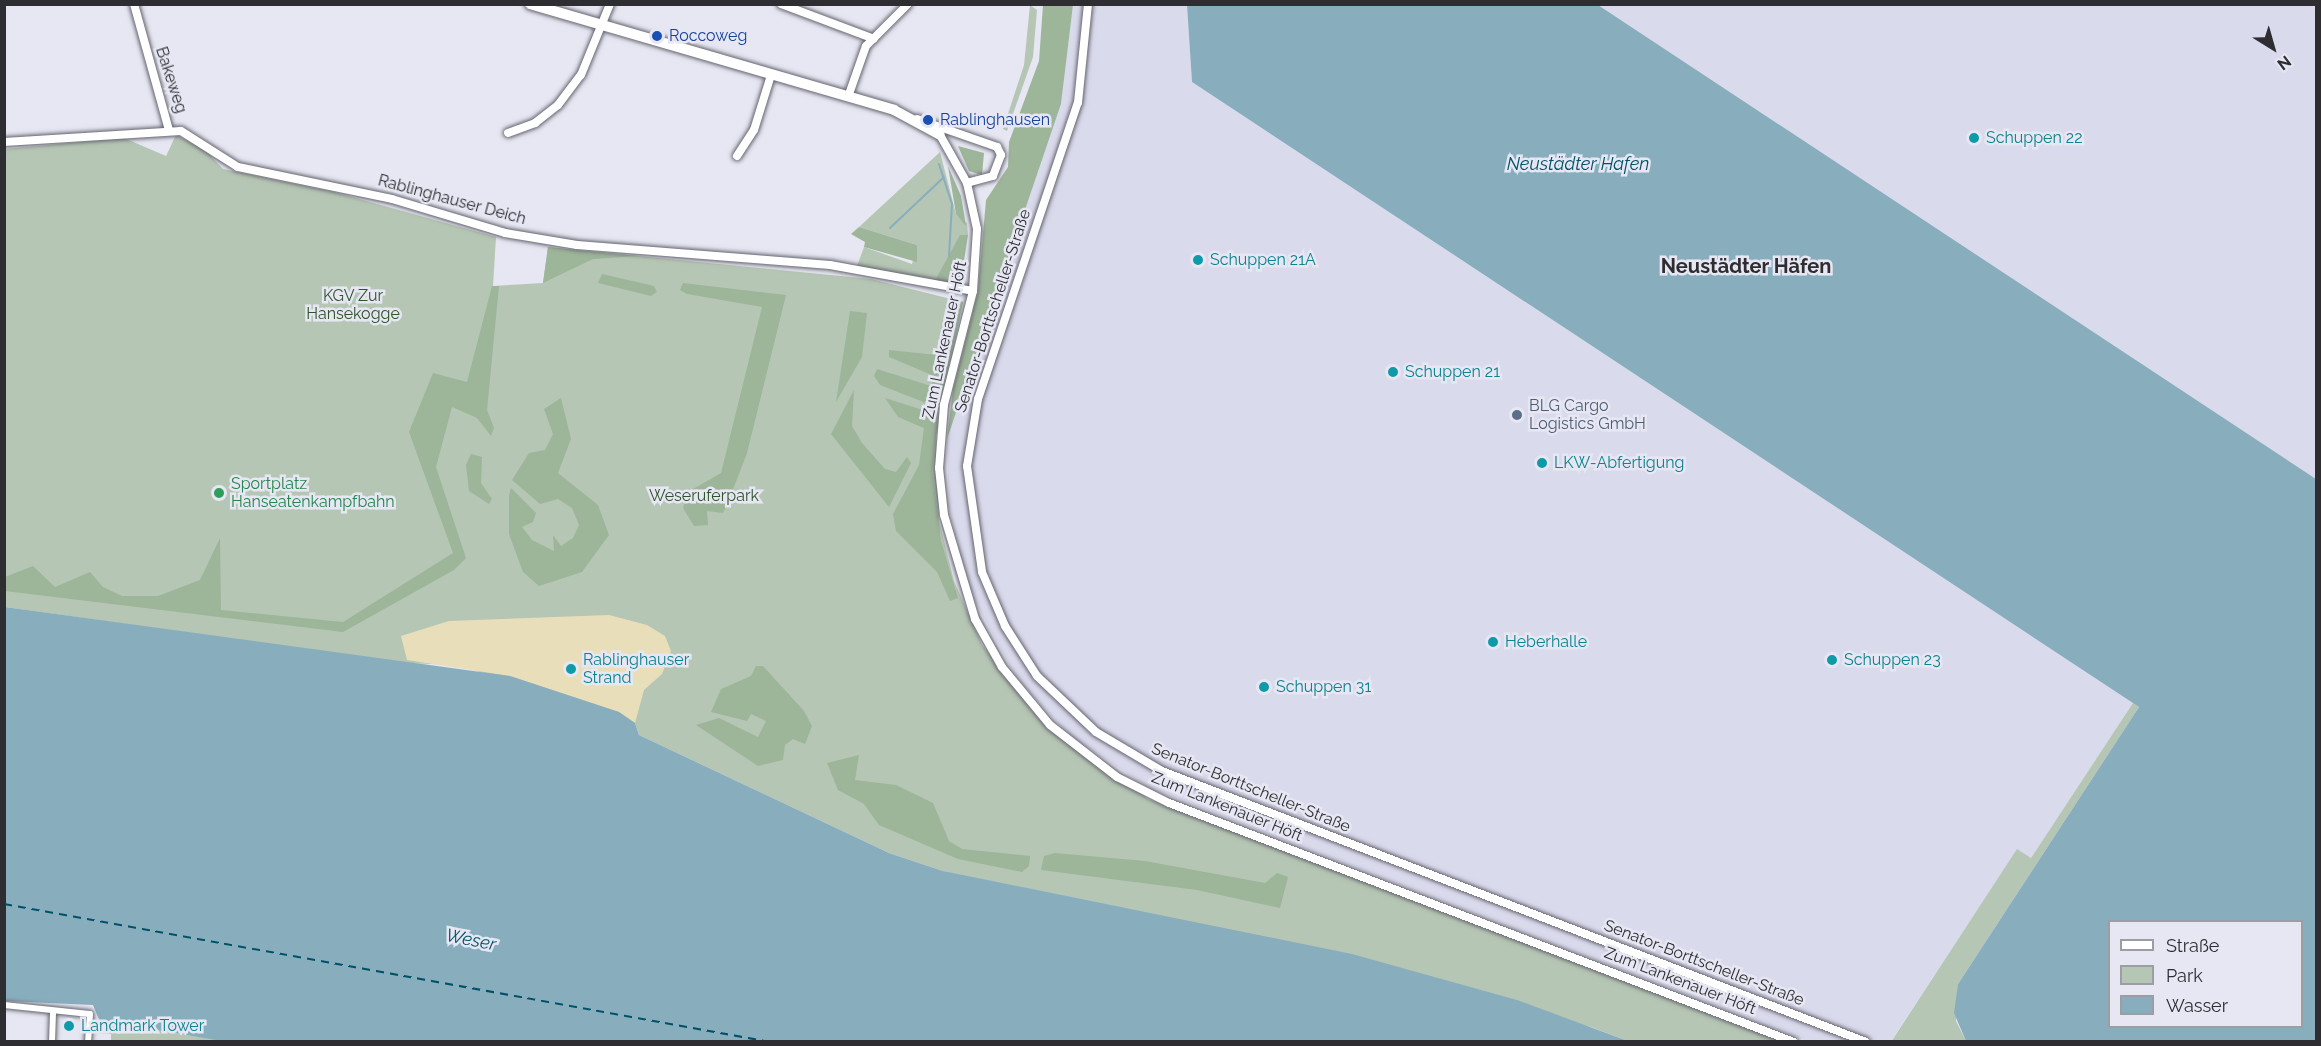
<!DOCTYPE html>
<html>
<head>
<meta charset="utf-8">
<style>
  body { margin:0 }
  #map { position:relative; width:2321px; height:1046px; overflow:hidden; background:#e7e7f3; font-family:Raleway,sans-serif }
  div>[style] { position:absolute }
  [style*='--x'] { left:calc(var(--x)*1px); top:calc(var(--y)*1px); width:calc(var(--w)*1px); rotate:calc(var(--a)*1deg) }
  .built>* { inset:0; background:#dadaed }
  .green>* { inset:0; background:#b6c6b4 }
  .forest>* { inset:0; background:#9db599 }
  .sand>* { inset:0; background:#e8dfba }
  .water>* { inset:0; background:#88aebe }
  .stream>* { height:2px; margin:-1px; padding:0 1px; transform-origin:1px; border-radius:1px; background:#88aebe }
  .ferry>* { height:1.5px; margin-top:-0.75px; transform-origin:0; background:repeating-linear-gradient(90deg,#005168 0 8px,transparent 0 14px) }
  .roads { filter:drop-shadow(0 0 2px #64646f) drop-shadow(0 0 2px #64646f) }
  .pedestrian>* { height:6px; margin:-3px; padding:0 3px; transform-origin:3px; border-radius:3px; background:#fff }
  .minor>* { height:8px; margin:-4px; padding:0 4px; transform-origin:4px; border-radius:4px; background:#fff }
  .tertiary>* { height:10px; margin:-5px; padding:0 5px; transform-origin:5px; border-radius:5px; background:#fff }
  .dots>* { width:16px; height:16px; translate:-50% -50%; box-sizing:border-box; border:3px solid #e7e7f3; border-radius:50% }
  span { translate:-50% -50%; white-space:nowrap; text-align:center; line-height:1.15; -webkit-text-stroke:5px #e7e7f3; paint-order:stroke }
  .transit-label { font-size:16px; color:#164399 }
  .left { translate:0 -50%; text-align:left }
  .street-label { font-size:16px; color:#2d2d32 }
  .culture-label { font-size:16px; color:#0d838f }
  .park-label { font-size:16px; color:#2f532b }
  .service-label { font-size:16px; color:#4e5e75 }
  .leisure-label { font-size:16px; color:#27864d }
  .water-label { font-size:18px; color:#005168; font-style:italic }
  .quarter-label { font-size:20px; color:#2d2d32; font-weight:700 }
  .frame { position:absolute; inset:0; border:6px solid #2d2d32; pointer-events:none }
  .legend { position:absolute; left:2108px; top:920px; width:195px; height:108px; box-sizing:border-box; background:#e7e7f3; border:2px solid #9d9da6; margin:0; padding:8px 10px; list-style:none; font-size:18px; color:#2d2d32 }
  .legend li { display:flex; align-items:center; gap:12px; height:30px }
  .legend b { width:30px; border:2px solid #9d9da6 }
  .north { position:absolute; left:2243px; top:18px; width:60px; height:60px; -webkit-text-stroke:4px #e7e7f3; paint-order:stroke; rotate:143deg; font-size:16px; font-weight:700; line-height:24px; text-align:center; color:#2d2d32 }
  .north::after { content:''; display:block; margin:auto; width:21px; height:27px; background:#2d2d32; clip-path:polygon(50% 0,100% 100%,50% 72%,0 100%) }
</style>
</head>
<body>
<div id="map">
  <div class="built">
    <div style="clip-path:polygon(1073px 5px,1187px 5px,1192px 82px,2133px 703px,2031px 858px,2017px 850px,1891px 1041px,1807px 1041px,1151px 789px,1069px 735px,1017px 679px,970px 592px,949px 508px,947px 439px,1061px 104px)"></div>
    <div style="clip-path:polygon(1598px 5px,2316px 5px,2316px 479px)"></div>
  </div>
  <div class="green">
    <div style="clip-path:polygon(1030px 5px,1037px 10px,1033px 57px,1007px 131px,1003px 129px,1024px 65px)"></div>
    <div style="clip-path:polygon(176px 135px,205px 150px,223px 169px,334px 192px,496px 237px,493px 286px,543px 283px,548px 247px,871px 279px,963px 302px,936px 437px,939px 521px,954px 581px,982px 645px,1050px 730px,1148px 799px,1783px 1041px,1628px 1041px,1591px 1027px,943px 871px,889px 853px,639px 735px,635px 723px,459px 665px,403px 663px,5px 607px,5px 149px,124px 138px,166px 156px)"></div>
    <div style="clip-path:polygon(940px 152px,956px 214px,967px 223px,968px 235px,960px 236px,935px 280px,857px 266px,864px 247px,912px 264px,917px 245px,859px 227px)"></div>
    <div style="clip-path:polygon(2133px 703px,2139px 707px,1958px 984px,1956px 1021px,1966px 1041px,1891px 1042px,2017px 849px,2031px 858px)"></div>
    <div style="clip-path:polygon(113px 1023px,179px 1034px,228px 1041px,111px 1041px,111px 1034px,96px 1033px,96px 1027px,110px 1030px)"></div>
  </div>
  <div class="forest">
    <div style="clip-path:polygon(1043px 5px,1073px 5px,1061px 104px,947px 439px,953px 389px,978px 291px,986px 200px,1008px 167px,1009px 142px,1039px 61px)"></div>
    <div style="clip-path:polygon(958px 146px,984px 153px,982px 175px,969px 171px)"></div>
    <div style="clip-path:polygon(948px 166px,961px 196px,966px 226px,956px 214px)"></div>
    <div style="clip-path:polygon(859px 227px,917px 245px,917px 262px,864px 247px,865px 242px,851px 234px)"></div>
    <div style="clip-path:polygon(960px 235px,968px 235px,960px 287px,935px 280px)"></div>
    <div style="clip-path:polygon(548px 247px,574px 250px,638px 256px,593px 259px,543px 283px)"></div>
    <div style="clip-path:polygon(602px 274px,654px 286px,657px 292px,651px 296px,598px 283px)"></div>
    <div style="clip-path:polygon(683px 283px,786px 295px,747px 453px,729px 500px,723px 513px,707px 511px,708px 525px,694px 526px,683px 508px,688px 492px,721px 473px,762px 307px,687px 294px,680px 290px)"></div>
    <div style="clip-path:polygon(492px 286px,499px 286px,487px 410px,494px 428px,491px 436px,477px 418px,452px 407px,436px 467px,466px 558px,454px 570px,343px 632px,5px 591px,5px 577px,33px 566px,55px 587px,90px 572px,103px 587px,122px 596px,158px 596px,200px 580px,220px 538px,221px 610px,343px 622px,453px 553px,409px 432px,433px 373px,467px 382px)"></div>
    <div style="clip-path:polygon(955px 300px,963px 302px,939px 405px,932px 471px,941px 541px,958px 598px,950px 601px,937px 572px,896px 531px,893px 514px,919px 465px,924px 428px,898px 417px,885px 398px,926px 411px,926px 403px,880px 385px,874px 376px,877px 369px,931px 386px,934px 376px,889px 357px,889px 350px,937px 355px)"></div>
    <div style="clip-path:polygon(850px 311px,867px 313px,862px 357px,836px 402px)"></div>
    <div style="clip-path:polygon(854px 390px,852px 426px,862px 443px,885px 469px,896px 472px,907px 457px,911px 463px,889px 507px,831px 434px)"></div>
    <div style="clip-path:polygon(561px 398px,571px 439px,558px 473px,598px 505px,609px 535px,582px 572px,539px 586px,523px 572px,509px 534px,509px 495px,511px 488px,536px 513px,533px 522px,522px 527px,532px 540px,554px 551px,553px 535px,561px 546px,573px 538px,579px 525px,572px 508px,558px 499px,540px 504px,512px 480px,529px 453px,545px 450px,553px 434px,544px 409px)"></div>
    <div style="clip-path:polygon(471px 454px,482px 457px,481px 483px,492px 499px,489px 504px,469px 491px,466px 465px)"></div>
    <div style="clip-path:polygon(756px 666px,763px 666px,804px 711px,812px 726px,805px 744px,793px 739px,785px 745px,783px 760px,758px 766px,696px 725px,719px 718px,758px 737px,766px 721px,751px 714px,747px 721px,711px 712px,721px 689px,751px 676px)"></div>
    <div style="clip-path:polygon(859px 755px,855px 780px,896px 785px,933px 803px,949px 841px,962px 849px,1030px 856px,1029px 866px,1022px 872px,958px 859px,879px 825px,864px 804px,838px 790px,827px 763px)"></div>
    <div style="clip-path:polygon(1055px 853px,1145px 861px,1265px 883px,1277px 873px,1288px 877px,1280px 908px,1197px 890px,1041px 870px,1044px 856px)"></div>
  </div>
  <div class="sand">
    <div style="clip-path:polygon(609px 615px,647px 625px,665px 636px,671px 651px,662px 674px,644px 690px,635px 723px,619px 712px,510px 676px,407px 660px,401px 636px,449px 621px)"></div>
  </div>
  <div class="water">
    <div style="clip-path:polygon(evenodd,1187px 5px,1598px 5px,2316px 479px,2316px 1041px,1966px 1041px,1954px 1013px,1958px 984px,2139px 707px,1192px 82px,1187px 5px,2110px 922px,2302px 922px,2302px 1026px,2110px 1026px,2110px 922px)"></div>
    <div style="clip-path:polygon(5px 607px,510px 676px,619px 712px,635px 723px,639px 735px,889px 853px,943px 871px,1352px 954px,1517px 1000px,1628px 1041px,228px 1042px,114px 1023px,110px 1030px,103px 1029px,93px 1005px,5px 1001px)"></div>
  </div>
  <div class="stream">
    <div style="--x:939;--y:164;--w:42;--a:72"></div>
    <div style="--x:952;--y:204;--w:52;--a:93.3"></div>
    <div style="--x:890;--y:228;--w:74;--a:-43.4"></div>
  </div>
  <div class="ferry">
    <div style="--x:4;--y:904;--w:778;--a:10.21"></div>
  </div>
  <div class="roads">
    <div class="pedestrian">
      <div style="--x:4;--y:1005;--w:86;--a:6"></div>
      <div style="--x:90;--y:1014;--w:28;--a:94"></div>
      <div style="--x:52;--y:1042;--w:31;--a:-88"></div>
    </div>
    <div class="minor">
      <div style="--x:134;--y:4;--w:131;--a:74.5"></div>
      <div style="--x:781;--y:4;--w:99;--a:20.6"></div>
      <div style="--x:1088;--y:4;--w:99;--a:95.8"></div>
      <div style="--x:1078;--y:102;--w:313;--a:108.6"></div>
      <div style="--x:978;--y:399;--w:68;--a:99.3"></div>
      <div style="--x:967;--y:466;--w:107;--a:81.9"></div>
      <div style="--x:982;--y:572;--w:59;--a:66.9"></div>
      <div style="--x:1005;--y:626;--w:59;--a:57.4"></div>
      <div style="--x:1037;--y:676;--w:81;--a:43.5"></div>
      <div style="--x:1096;--y:732;--w:77;--a:30.6"></div>
      <div style="--x:1162;--y:771;--w:754;--a:21.05"></div>
      <div style="--x:848;--y:97;--w:54;--a:-70.6"></div>
      <div style="--x:866;--y:46;--w:59;--a:-45"></div>
      <div style="--x:917;--y:119;--w:85;--a:19.3"></div>
      <div style="--x:997;--y:147;--w:9;--a:63"></div>
      <div style="--x:1001;--y:155;--w:22;--a:111"></div>
      <div style="--x:993;--y:176;--w:27;--a:165"></div>
      <div style="--x:508;--y:133;--w:29;--a:-20"></div>
      <div style="--x:535;--y:123;--w:29;--a:-38"></div>
      <div style="--x:558;--y:105;--w:38;--a:-53"></div>
      <div style="--x:581;--y:75;--w:77;--a:-67.8"></div>
      <div style="--x:940;--y:135;--w:55;--a:60.6"></div>
      <div style="--x:967;--y:183;--w:47;--a:77.7"></div>
      <div style="--x:977;--y:229;--w:62;--a:93.7"></div>
      <div style="--x:973;--y:291;--w:118;--a:104.3"></div>
      <div style="--x:944;--y:405;--w:63;--a:94.5"></div>
      <div style="--x:939;--y:468;--w:47;--a:83.9"></div>
      <div style="--x:944;--y:515;--w:109;--a:73.4"></div>
      <div style="--x:975;--y:619;--w:55;--a:60.6"></div>
      <div style="--x:1002;--y:667;--w:75;--a:50.4"></div>
      <div style="--x:1050;--y:725;--w:85;--a:37.8"></div>
      <div style="--x:1117;--y:777;--w:58;--a:26.6"></div>
      <div style="--x:1169;--y:803;--w:669;--a:20.93"></div>
      <div style="--x:4;--y:142;--w:177;--a:-3.6"></div>
      <div style="--x:181;--y:131;--w:67;--a:32.3"></div>
      <div style="--x:238;--y:167;--w:157;--a:11.7"></div>
      <div style="--x:392;--y:199;--w:118;--a:16.7"></div>
      <div style="--x:505;--y:233;--w:73;--a:9.5"></div>
      <div style="--x:577;--y:245;--w:254;--a:4.5"></div>
      <div style="--x:830;--y:265;--w:145;--a:10.3"></div>
      <div style="--x:737;--y:156;--w:31;--a:-57"></div>
      <div style="--x:754;--y:130;--w:58;--a:-72.8"></div>
    </div>
    <div class="tertiary">
      <div style="--x:530;--y:4;--w:379;--a:16.2"></div>
      <div style="--x:894;--y:110;--w:52;--a:28.5"></div>
    </div>
  </div>
  <div class="dots">
    <div style="left:657px;top:36px;background:#1a4fb4"></div>
    <div style="left:928px;top:120px;background:#1a4fb4"></div>
    <div style="left:1974px;top:138px;background:#0f9aa8"></div>
    <div style="left:1198px;top:260px;background:#0f9aa8"></div>
    <div style="left:1393px;top:372px;background:#0f9aa8"></div>
    <div style="left:1517px;top:415px;background:#5c6f8a"></div>
    <div style="left:1542px;top:463px;background:#0f9aa8"></div>
    <div style="left:219px;top:493px;background:#2e9e5b"></div>
    <div style="left:1493px;top:642px;background:#0f9aa8"></div>
    <div style="left:1832px;top:660px;background:#0f9aa8"></div>
    <div style="left:571px;top:669px;background:#0f9aa8"></div>
    <div style="left:1264px;top:687px;background:#0f9aa8"></div>
    <div style="left:69px;top:1026px;background:#0f9aa8"></div>
  </div>
  <div class="transit-label">
    <span class="left" style="left:669px;top:36px">Roccoweg</span>
    <span class="left" style="left:940px;top:120px">Rablinghausen</span>
  </div>
  <div class="street-label">
    <span style="left:171px;top:80px;rotate:72deg">Bakeweg</span>
    <span style="left:452px;top:200px;rotate:15deg">Rablinghauser Deich</span>
    <span style="left:993px;top:311px;rotate:-72deg">Senator-Borttscheller-Straße</span>
    <span style="left:945px;top:340px;rotate:-78deg">Zum Lankenauer Höft</span>
    <span style="left:1251px;top:788px;rotate:22deg">Senator-Borttscheller-Straße</span>
    <span style="left:1227px;top:807px;rotate:22deg">Zum Lankenauer Höft</span>
    <span style="left:1704px;top:963px;rotate:21deg">Senator-Borttscheller-Straße</span>
    <span style="left:1680px;top:981px;rotate:21deg">Zum Lankenauer Höft</span>
  </div>
  <div class="culture-label">
    <span class="left" style="left:1986px;top:138px">Schuppen 22</span>
    <span class="left" style="left:1210px;top:260px">Schuppen 21A</span>
    <span class="left" style="left:1405px;top:372px">Schuppen 21</span>
    <span class="left" style="left:1554px;top:463px">LKW-Abfertigung</span>
    <span class="left" style="left:1505px;top:642px">Heberhalle</span>
    <span class="left" style="left:583px;top:669px">Rablinghauser<br>Strand</span>
    <span class="left" style="left:1844px;top:660px">Schuppen 23</span>
    <span class="left" style="left:1276px;top:687px">Schuppen 31</span>
    <span class="left" style="left:81px;top:1026px">Landmark Tower</span>
  </div>
  <div class="park-label">
    <span style="left:353px;top:305px">KGV Zur<br>Hansekogge</span>
    <span style="left:704px;top:496px">Weseruferpark</span>
  </div>
  <div class="service-label">
    <span class="left" style="left:1529px;top:415px">BLG Cargo<br>Logistics GmbH</span>
  </div>
  <div class="leisure-label">
    <span class="left" style="left:231px;top:493px">Sportplatz<br>Hanseatenkampfbahn</span>
  </div>
  <div class="water-label">
    <span style="left:1578px;top:164px">Neustädter Hafen</span>
    <span style="left:471px;top:940px;rotate:11deg">Weser</span>
  </div>
  <div class="quarter-label">
    <span style="left:1746px;top:266px">Neustädter Häfen</span>
  </div>
  <div class="frame"></div>
  <ul class="legend">
  <li><b style="height:8px;background:#fff"></b>Straße</li>
  <li><b style="height:16px;background:#b6c6b4"></b>Park</li>
  <li><b style="height:16px;background:#88aebe"></b>Wasser</li>
  </ul>
  <div class="north">N</div>
</div>
</body>
</html>
